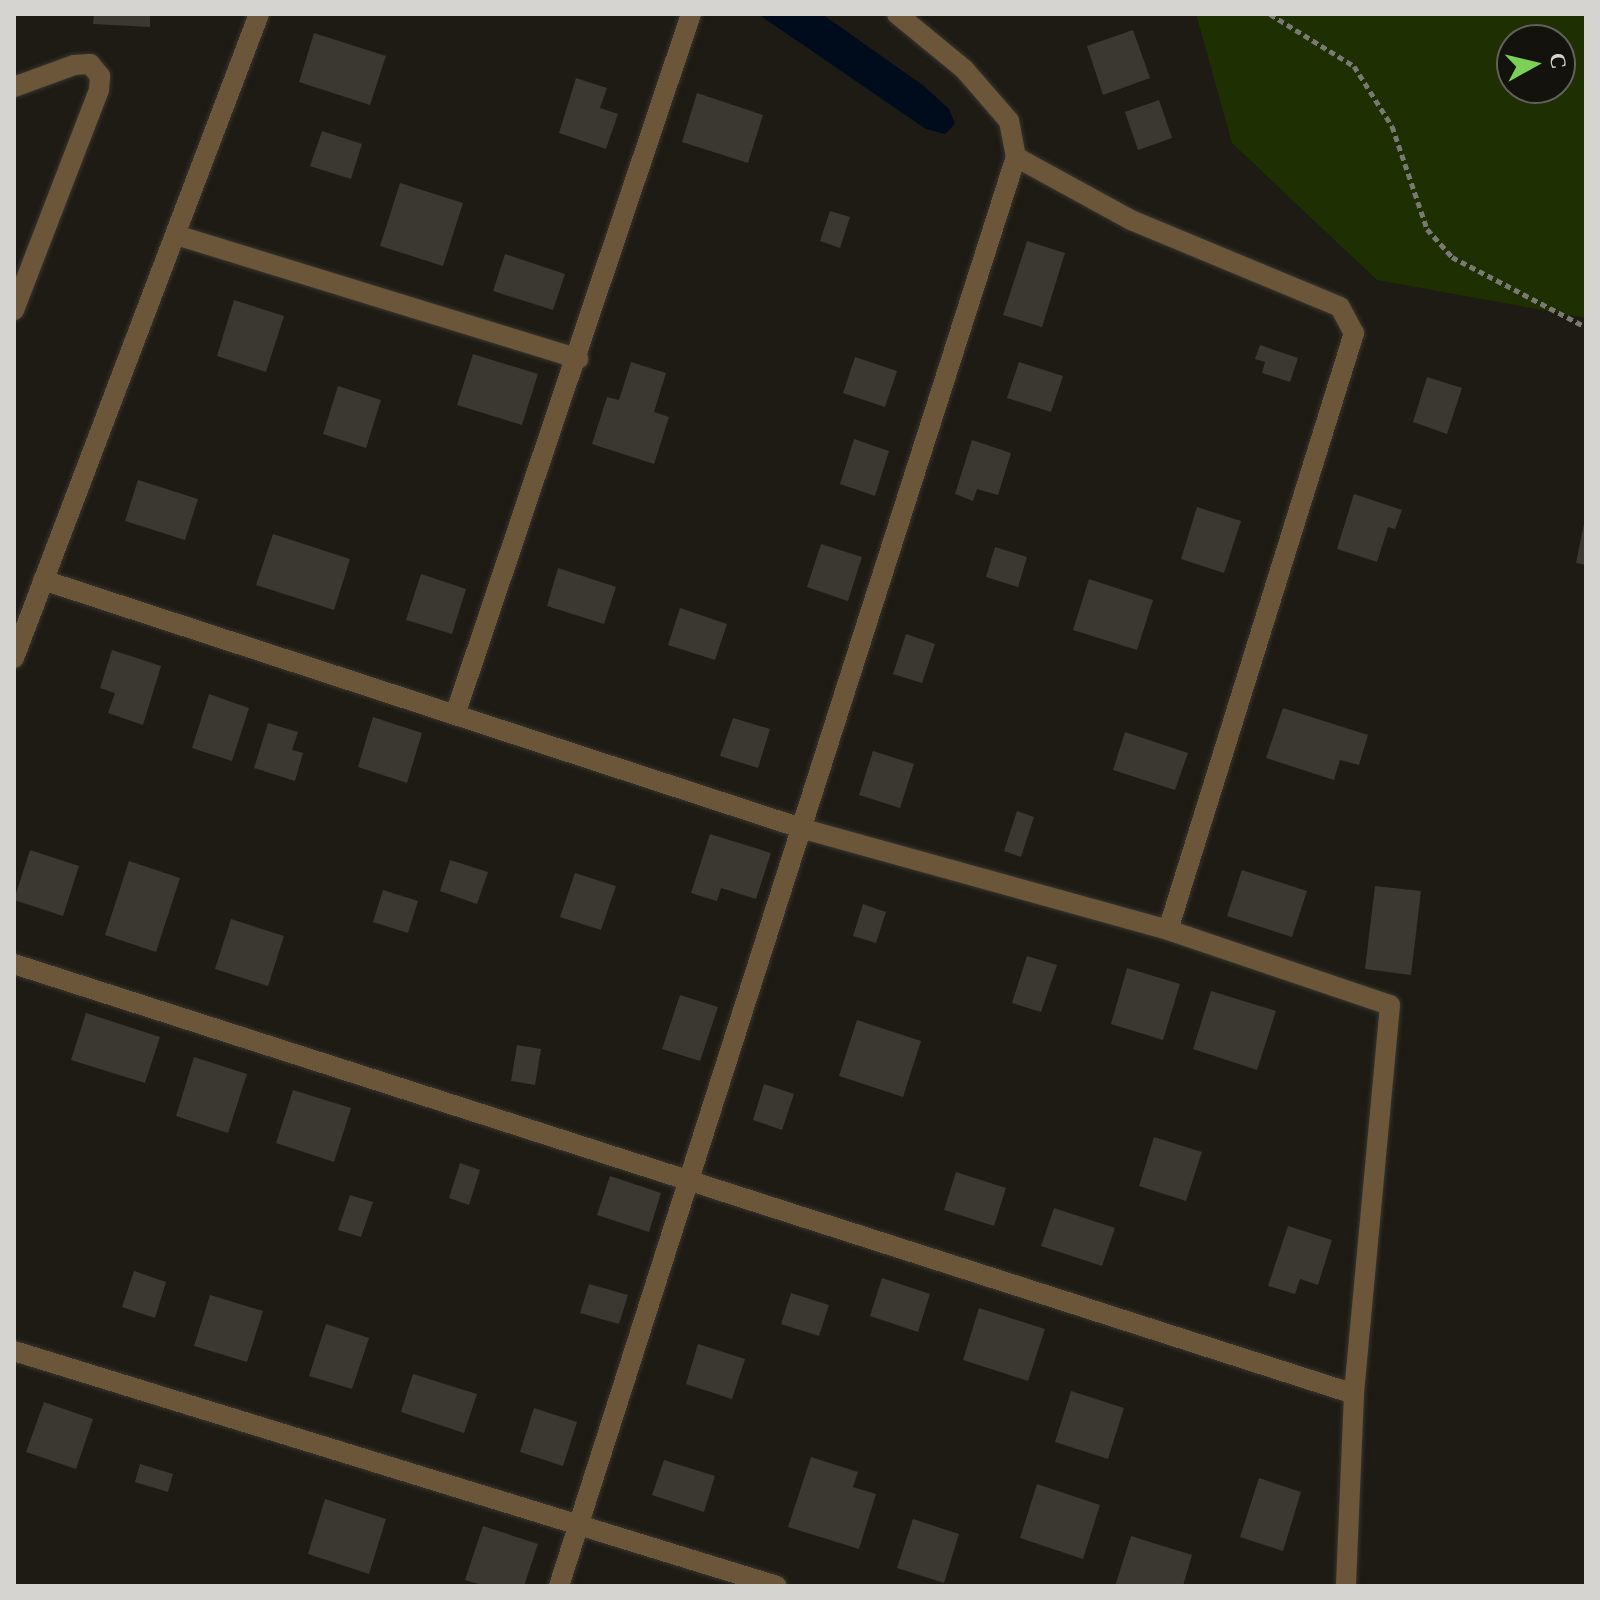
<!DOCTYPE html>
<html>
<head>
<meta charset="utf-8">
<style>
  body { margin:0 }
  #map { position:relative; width:1600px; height:1600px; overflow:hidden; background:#1d1b14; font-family:"Crimson Pro",serif }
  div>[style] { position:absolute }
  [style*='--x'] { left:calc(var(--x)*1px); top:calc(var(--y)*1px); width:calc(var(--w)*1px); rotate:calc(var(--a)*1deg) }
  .green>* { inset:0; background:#1e3001 }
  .water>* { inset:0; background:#000c1c }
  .building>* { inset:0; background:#3b3831 }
  .path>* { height:5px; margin-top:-2.5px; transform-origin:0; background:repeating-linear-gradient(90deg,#7a7873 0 6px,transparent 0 10px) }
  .roads { filter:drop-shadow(0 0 2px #37352e) drop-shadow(0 0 2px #37352e) }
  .minor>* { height:20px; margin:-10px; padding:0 10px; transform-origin:10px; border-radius:10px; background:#6b563a }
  span { translate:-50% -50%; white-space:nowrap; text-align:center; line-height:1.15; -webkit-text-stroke:6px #14120c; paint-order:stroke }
  .frame { position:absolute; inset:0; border:16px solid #d6d4d0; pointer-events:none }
  .north { position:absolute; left:1496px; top:24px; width:80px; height:80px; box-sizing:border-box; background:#14120c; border:2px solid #62605a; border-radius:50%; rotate:82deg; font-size:22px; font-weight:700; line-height:32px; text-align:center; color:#d6d4d0 }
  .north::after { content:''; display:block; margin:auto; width:28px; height:36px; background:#7ad156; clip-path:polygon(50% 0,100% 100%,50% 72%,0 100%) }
</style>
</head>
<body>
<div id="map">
  <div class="green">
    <div style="clip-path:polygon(evenodd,1196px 14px,1586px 14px,1586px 318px,1377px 280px,1232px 143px,1196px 14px,1512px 40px,1560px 40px,1560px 88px,1512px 88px,1512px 40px)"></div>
  </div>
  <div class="water">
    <div style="clip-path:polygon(758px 14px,822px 14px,924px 86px,949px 109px,955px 124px,945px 134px,926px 129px)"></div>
  </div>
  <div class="building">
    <div style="clip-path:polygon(94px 14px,150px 14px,150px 27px,93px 24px)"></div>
    <div style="clip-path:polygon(1133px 30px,1150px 78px,1103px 95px,1087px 46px)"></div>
    <div style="clip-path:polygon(314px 33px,386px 56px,370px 105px,299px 82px)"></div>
    <div style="clip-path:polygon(576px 78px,607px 88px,600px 108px,618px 114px,606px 149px,559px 133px)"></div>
    <div style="clip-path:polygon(697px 93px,763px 115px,748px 163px,682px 142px)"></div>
    <div style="clip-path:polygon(1159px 100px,1172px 138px,1138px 150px,1125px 112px)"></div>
    <div style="clip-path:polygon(322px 131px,362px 144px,351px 179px,310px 166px)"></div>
    <div style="clip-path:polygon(400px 183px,463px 203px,443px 266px,380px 246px)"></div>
    <div style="clip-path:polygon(830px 211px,850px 217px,840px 248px,820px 241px)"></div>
    <div style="clip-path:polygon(1027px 241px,1065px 253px,1042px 327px,1003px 315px)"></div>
    <div style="clip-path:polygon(505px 254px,565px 274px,553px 310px,493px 291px)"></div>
    <div style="clip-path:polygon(234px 300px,284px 316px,266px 372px,217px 356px)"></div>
    <div style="clip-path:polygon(1260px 345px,1298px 358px,1290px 382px,1262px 373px,1265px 362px,1255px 359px)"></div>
    <div style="clip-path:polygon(473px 354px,538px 374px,522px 425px,457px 405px)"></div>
    <div style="clip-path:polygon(855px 357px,897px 371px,885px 407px,843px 393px)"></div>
    <div style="clip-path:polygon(631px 362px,666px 373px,654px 412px,669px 417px,654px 464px,592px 444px,607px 397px,619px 400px)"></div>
    <div style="clip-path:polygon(1019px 362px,1063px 376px,1051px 412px,1007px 398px)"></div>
    <div style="clip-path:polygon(1427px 377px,1462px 388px,1447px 434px,1413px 422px)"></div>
    <div style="clip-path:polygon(338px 386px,381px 400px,366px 448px,323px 434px)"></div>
    <div style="clip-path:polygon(854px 439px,889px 451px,875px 496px,840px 484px)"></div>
    <div style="clip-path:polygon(972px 440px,1011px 453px,998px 495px,977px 489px,973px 501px,955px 494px)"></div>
    <div style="clip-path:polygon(138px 480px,198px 499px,185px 540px,125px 521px)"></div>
    <div style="clip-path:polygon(1354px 494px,1402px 510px,1395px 529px,1388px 527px,1377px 562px,1337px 549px)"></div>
    <div style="clip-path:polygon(1197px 507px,1241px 521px,1224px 573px,1181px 559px)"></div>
    <div style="clip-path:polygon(1586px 514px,1586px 565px,1576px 563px)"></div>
    <div style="clip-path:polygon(273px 534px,350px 559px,334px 610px,256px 585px)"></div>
    <div style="clip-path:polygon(821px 544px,862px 557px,848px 601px,807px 587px)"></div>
    <div style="clip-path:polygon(995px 547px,1027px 557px,1018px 587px,986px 577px)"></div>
    <div style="clip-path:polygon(558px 568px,616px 587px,604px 624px,547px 606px)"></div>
    <div style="clip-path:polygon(421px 574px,466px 589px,452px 634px,406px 620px)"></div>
    <div style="clip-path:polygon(1089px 579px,1153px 600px,1137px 650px,1073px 630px)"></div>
    <div style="clip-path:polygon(680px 608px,727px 624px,715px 660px,668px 645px)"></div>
    <div style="clip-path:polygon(906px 634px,935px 644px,922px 683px,893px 674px)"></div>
    <div style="clip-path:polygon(112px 650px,161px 666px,143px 725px,108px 713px,115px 693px,100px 688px)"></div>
    <div style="clip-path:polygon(209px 694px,249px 708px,232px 761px,192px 748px)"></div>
    <div style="clip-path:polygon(1283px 708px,1368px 735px,1359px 765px,1340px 760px,1334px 780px,1266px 758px)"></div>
    <div style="clip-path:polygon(373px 717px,422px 733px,407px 783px,358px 767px)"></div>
    <div style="clip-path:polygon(733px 718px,770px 729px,758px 768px,720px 756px)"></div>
    <div style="clip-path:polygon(268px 723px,298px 732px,292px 750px,303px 753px,295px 781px,254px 768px)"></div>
    <div style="clip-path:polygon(1125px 732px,1188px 753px,1175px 790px,1113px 770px)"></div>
    <div style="clip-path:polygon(873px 751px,914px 764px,900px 808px,859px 795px)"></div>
    <div style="clip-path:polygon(1017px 811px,1034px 817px,1021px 857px,1004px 851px)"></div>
    <div style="clip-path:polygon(710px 834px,771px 853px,756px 899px,721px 888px,717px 901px,691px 893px)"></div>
    <div style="clip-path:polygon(30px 850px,79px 866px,63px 916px,14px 900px)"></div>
    <div style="clip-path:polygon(450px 860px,488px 872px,477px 904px,440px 891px)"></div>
    <div style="clip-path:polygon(129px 861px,180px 878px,156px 952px,105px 935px)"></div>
    <div style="clip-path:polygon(1242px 870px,1307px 891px,1292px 937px,1227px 916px)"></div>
    <div style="clip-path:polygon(575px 873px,616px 886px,601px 930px,560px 917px)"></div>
    <div style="clip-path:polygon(1375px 886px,1421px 891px,1411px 975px,1365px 969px)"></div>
    <div style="clip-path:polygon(383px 890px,418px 901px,408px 933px,373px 922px)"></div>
    <div style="clip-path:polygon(863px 904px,886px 912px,876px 943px,853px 936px)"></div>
    <div style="clip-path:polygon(231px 919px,284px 936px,268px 986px,215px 969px)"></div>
    <div style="clip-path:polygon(1027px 956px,1057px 965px,1041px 1012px,1012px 1003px)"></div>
    <div style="clip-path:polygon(1127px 968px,1180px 984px,1163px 1040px,1111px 1024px)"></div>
    <div style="clip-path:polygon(1211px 991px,1276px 1011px,1257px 1070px,1193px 1049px)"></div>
    <div style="clip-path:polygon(680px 995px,718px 1007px,700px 1061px,662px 1049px)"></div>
    <div style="clip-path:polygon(86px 1013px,160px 1037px,145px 1083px,71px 1060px)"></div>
    <div style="clip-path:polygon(857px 1020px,921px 1041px,903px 1097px,839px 1076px)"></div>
    <div style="clip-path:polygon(517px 1045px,541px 1049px,535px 1085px,511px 1081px)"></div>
    <div style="clip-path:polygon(194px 1057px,247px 1074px,228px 1133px,176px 1116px)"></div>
    <div style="clip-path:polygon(764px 1084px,794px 1094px,782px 1130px,753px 1120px)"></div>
    <div style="clip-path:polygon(293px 1090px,351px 1108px,334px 1162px,276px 1143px)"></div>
    <div style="clip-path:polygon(1154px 1137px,1202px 1152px,1186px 1201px,1139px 1186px)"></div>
    <div style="clip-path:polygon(460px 1163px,480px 1170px,469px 1205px,449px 1198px)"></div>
    <div style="clip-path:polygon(956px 1172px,1006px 1188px,994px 1226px,944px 1210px)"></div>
    <div style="clip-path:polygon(610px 1176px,661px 1193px,649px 1232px,597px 1215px)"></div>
    <div style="clip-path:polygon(350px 1195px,373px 1202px,361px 1237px,338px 1230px)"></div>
    <div style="clip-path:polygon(1054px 1208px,1115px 1228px,1102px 1266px,1041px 1246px)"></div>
    <div style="clip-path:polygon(1288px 1226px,1332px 1240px,1318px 1285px,1300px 1279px,1295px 1294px,1268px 1286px)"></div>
    <div style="clip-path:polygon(134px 1271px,166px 1282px,155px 1318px,122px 1307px)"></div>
    <div style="clip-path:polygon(882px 1278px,930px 1294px,918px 1332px,870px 1316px)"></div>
    <div style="clip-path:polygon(589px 1284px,628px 1295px,619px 1324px,580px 1313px)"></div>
    <div style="clip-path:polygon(791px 1293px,829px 1305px,819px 1336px,781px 1324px)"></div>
    <div style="clip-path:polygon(210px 1295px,263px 1311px,247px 1362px,194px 1346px)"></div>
    <div style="clip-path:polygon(979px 1308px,1045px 1329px,1028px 1381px,963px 1360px)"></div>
    <div style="clip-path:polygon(326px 1324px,369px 1338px,352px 1389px,309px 1376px)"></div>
    <div style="clip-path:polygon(698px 1344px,745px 1359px,732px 1399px,686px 1384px)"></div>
    <div style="clip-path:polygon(413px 1374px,477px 1394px,464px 1433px,401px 1412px)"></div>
    <div style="clip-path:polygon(1071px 1391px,1124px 1408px,1108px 1459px,1055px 1442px)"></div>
    <div style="clip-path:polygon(44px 1402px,93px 1419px,76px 1469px,26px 1452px)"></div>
    <div style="clip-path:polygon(534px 1408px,577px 1422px,563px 1466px,520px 1452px)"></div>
    <div style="clip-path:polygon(811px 1457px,858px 1472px,853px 1487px,876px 1494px,859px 1549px,788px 1527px)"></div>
    <div style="clip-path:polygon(664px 1460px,715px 1476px,704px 1512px,652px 1495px)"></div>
    <div style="clip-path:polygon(140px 1464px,173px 1474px,168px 1492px,135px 1482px)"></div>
    <div style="clip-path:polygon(1259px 1478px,1301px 1492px,1283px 1551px,1240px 1537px)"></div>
    <div style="clip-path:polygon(1037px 1484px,1100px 1505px,1083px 1559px,1020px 1538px)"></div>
    <div style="clip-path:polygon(325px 1499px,386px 1519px,369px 1574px,308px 1554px)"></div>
    <div style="clip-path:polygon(913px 1519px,959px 1534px,944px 1583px,897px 1568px)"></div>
    <div style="clip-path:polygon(483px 1526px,538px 1544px,524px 1586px,485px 1586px,465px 1580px)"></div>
    <div style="clip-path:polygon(1131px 1536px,1192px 1555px,1183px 1586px,1115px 1586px)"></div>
  </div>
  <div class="path">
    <div style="--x:1270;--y:14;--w:99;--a:31.8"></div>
    <div style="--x:1354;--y:66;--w:71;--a:57.7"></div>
    <div style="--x:1392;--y:126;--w:109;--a:71.2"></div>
    <div style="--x:1427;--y:229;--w:38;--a:48"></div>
    <div style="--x:1452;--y:257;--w:151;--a:27.6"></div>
  </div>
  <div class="roads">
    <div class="minor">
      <div style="--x:897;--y:14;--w:87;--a:39.4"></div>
      <div style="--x:964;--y:69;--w:69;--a:49.1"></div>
      <div style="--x:1009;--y:121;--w:37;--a:79"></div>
      <div style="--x:1016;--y:157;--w:131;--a:28.7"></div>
      <div style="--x:1131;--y:220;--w:226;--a:22.6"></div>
      <div style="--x:1340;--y:307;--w:30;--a:62"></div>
      <div style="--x:1354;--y:333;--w:625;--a:107.3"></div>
      <div style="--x:14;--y:87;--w:64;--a:-20.1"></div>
      <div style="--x:74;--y:65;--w:16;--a:-4"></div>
      <div style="--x:90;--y:64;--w:16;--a:50"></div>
      <div style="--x:100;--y:76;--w:14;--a:94"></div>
      <div style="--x:99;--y:90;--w:236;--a:111.1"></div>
      <div style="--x:176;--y:235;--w:421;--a:17.1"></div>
      <div style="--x:43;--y:580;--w:801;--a:18.12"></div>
      <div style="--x:804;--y:829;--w:378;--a:15.5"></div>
      <div style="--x:1168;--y:930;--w:234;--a:18.7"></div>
      <div style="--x:1390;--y:1005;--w:391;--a:95.3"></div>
      <div style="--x:1354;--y:1394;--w:192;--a:92.4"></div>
      <div style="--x:14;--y:658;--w:689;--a:-69.17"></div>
      <div style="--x:455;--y:715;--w:740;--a:-71.39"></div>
      <div style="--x:14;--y:964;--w:1407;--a:17.79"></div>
      <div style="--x:14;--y:1351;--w:798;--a:17.12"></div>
      <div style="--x:559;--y:1586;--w:1500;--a:-72.27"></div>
    </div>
  </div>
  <div class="frame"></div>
  <div class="north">С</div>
</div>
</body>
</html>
